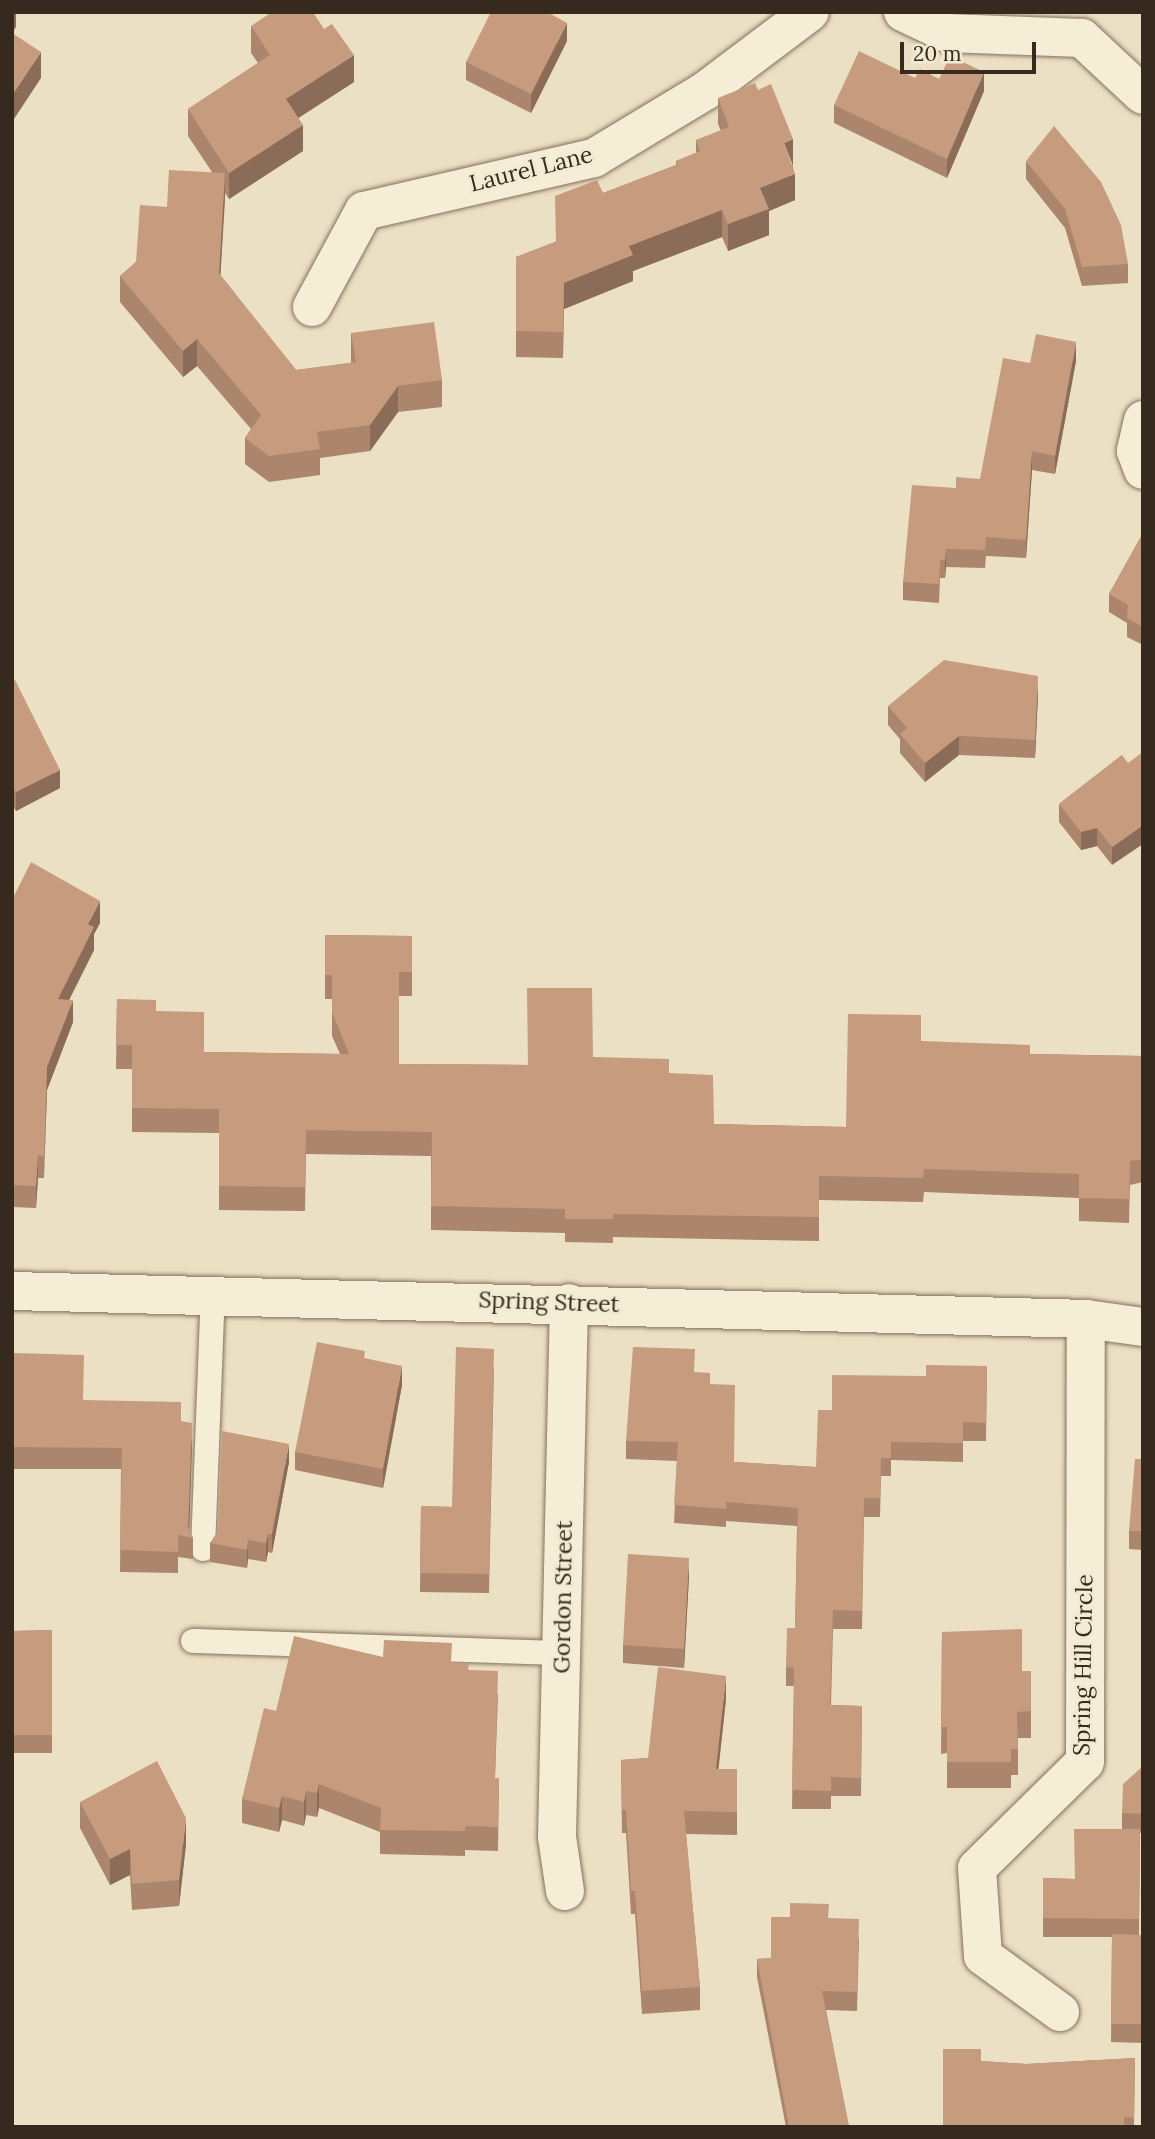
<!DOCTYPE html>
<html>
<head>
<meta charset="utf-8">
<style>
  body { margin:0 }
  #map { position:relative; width:1155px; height:2139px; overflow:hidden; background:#ebdfc4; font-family:Lora,serif }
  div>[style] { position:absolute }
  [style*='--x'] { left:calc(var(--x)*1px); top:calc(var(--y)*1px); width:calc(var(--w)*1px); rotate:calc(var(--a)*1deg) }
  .roads { filter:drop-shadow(0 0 2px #85715c) drop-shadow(0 0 2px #85715c) }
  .lane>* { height:24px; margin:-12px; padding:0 12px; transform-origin:12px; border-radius:12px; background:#f6edd7 }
  .street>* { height:38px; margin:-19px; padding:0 19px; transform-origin:19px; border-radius:19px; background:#f6edd7 }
  .wall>* { inset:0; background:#ab856c }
  .shaded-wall>* { inset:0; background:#8b6c58 }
  .building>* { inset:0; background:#c79b7d }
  span { translate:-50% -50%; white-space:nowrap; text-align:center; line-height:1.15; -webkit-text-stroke:6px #f3ead3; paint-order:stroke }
  .street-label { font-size:23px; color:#362a1f }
  .frame { position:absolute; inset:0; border:14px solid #362a1f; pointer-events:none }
  .scale { position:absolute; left:900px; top:42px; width:136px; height:32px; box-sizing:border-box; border:4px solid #362a1f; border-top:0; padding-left:9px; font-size:21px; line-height:24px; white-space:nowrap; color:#362a1f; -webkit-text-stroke:5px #f3ead3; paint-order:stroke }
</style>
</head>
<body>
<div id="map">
  <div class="roads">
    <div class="lane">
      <div style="--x:203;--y:1549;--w:256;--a:-87.8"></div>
      <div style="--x:193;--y:1641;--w:368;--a:1.9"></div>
    </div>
    <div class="street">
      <div style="--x:903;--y:12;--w:49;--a:25.5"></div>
      <div style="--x:947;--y:33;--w:135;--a:2.1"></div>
      <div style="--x:1082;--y:38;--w:83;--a:43.1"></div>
      <div style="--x:312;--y:307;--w:109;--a:-61.6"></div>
      <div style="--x:364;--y:211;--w:236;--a:-13"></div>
      <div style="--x:594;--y:158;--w:130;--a:-31.1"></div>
      <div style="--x:705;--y:91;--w:131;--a:-37"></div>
      <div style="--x:1143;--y:420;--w:32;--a:103"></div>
      <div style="--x:1136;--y:451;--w:20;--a:70"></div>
      <div style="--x:12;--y:1291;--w:1074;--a:1.49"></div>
      <div style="--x:1086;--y:1319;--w:58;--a:8"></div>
      <div style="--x:565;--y:1891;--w:55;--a:-98.4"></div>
      <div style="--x:557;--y:1837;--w:534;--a:-88.71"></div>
      <div style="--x:1060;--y:2012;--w:95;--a:-144"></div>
      <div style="--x:983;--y:1956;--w:88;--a:-93.9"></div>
      <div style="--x:977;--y:1868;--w:151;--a:-44.5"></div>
      <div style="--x:1085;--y:1762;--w:443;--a:-89.9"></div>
    </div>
  </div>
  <div class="wall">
    <div style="clip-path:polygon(251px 26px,354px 82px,298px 118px,303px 151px,229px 199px,225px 193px,220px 275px,296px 370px,351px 363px,351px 333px,442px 380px,442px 407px,398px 412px,370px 451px,320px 458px,320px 475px,269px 482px,245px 464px,245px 438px,251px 429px,197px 366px,183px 377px,120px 302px,120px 276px,136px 262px,212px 172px,188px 136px,188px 109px,258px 63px,251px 53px)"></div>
    <div style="clip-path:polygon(567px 41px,531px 113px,466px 80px,466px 62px)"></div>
    <div style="clip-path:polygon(939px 79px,984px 91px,947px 178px,834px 123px,834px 105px)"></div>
    <div style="clip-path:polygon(718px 98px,793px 166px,795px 200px,769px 211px,769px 235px,728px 251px,722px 237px,633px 271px,633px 281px,564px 309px,563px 358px,516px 357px,516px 257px,555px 242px,603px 193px,676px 165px,676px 161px,696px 153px,696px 140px,721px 131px,718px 124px)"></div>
    <div style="clip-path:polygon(1026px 161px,1128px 264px,1128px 283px,1082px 286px,1065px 228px,1026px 179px)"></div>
    <div style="clip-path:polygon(1076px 361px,1055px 474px,1032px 470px,1026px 558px,986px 556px,985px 568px,946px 567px,945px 578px,940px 578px,939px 603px,903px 600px,903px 582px,956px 488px,980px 479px,1030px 363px)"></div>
    <div style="clip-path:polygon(1143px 533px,1143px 645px,1127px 637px,1127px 623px,1109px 612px,1109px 594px)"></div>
    <div style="clip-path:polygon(12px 681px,60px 788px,16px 811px,12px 805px)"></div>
    <div style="clip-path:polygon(1038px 695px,1035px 758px,959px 755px,925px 782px,900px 753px,900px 739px,888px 725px,888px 706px)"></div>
    <div style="clip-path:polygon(1122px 755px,1112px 865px,1097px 846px,1081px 850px,1059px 822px,1059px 804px)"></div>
    <div style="clip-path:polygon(12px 900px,100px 923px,94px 934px,94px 950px,69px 1000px,73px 1022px,47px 1090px,44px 1178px,38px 1178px,36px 1208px,12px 1207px)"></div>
    <div style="clip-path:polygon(325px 935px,412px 936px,412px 996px,399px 996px,399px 1064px,528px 1065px,593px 1057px,669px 1073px,714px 1124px,846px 1127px,921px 1041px,1030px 1054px,1143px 1056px,1143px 1182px,1130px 1185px,1129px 1223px,1079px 1221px,1079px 1198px,924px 1192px,923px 1202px,819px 1200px,819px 1241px,613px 1237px,613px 1243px,565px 1242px,565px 1233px,431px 1230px,431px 1156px,306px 1154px,305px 1211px,219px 1210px,219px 1133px,132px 1132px,132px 1069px,116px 1069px,117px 999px,156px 1011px,204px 1052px,340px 1054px,332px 1036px,332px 999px,325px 999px)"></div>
    <div style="clip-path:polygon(12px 1353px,84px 1400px,181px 1421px,192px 1444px,189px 1529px,193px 1538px,193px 1559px,178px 1557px,178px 1573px,120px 1572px,121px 1469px,12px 1469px)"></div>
    <div style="clip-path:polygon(987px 1366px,986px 1441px,963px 1441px,963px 1462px,891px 1460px,891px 1476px,881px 1476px,880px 1517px,864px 1517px,862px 1629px,833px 1629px,831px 1705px,862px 1706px,861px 1796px,831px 1796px,831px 1809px,792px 1809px,794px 1686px,786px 1686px,786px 1667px,795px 1628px,797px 1526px,726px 1521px,726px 1527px,674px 1523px,677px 1461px,626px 1459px,626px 1441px,695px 1372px,710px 1384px,734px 1462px,816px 1467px,832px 1410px,926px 1376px)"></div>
    <div style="clip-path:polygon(494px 1367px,489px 1593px,420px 1592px,421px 1506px,452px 1507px)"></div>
    <div style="clip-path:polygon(402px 1385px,383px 1488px,295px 1470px,295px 1452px)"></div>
    <div style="clip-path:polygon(1143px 1459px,1143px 1550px,1129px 1549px,1129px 1531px)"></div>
    <div style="clip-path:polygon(289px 1462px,272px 1553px,268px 1552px,266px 1562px,248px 1559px,247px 1568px,210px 1562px,210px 1543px)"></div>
    <div style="clip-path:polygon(689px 1576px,684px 1668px,623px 1663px,623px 1645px)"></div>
    <div style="clip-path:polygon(52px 1630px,52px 1753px,12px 1753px,12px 1631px)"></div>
    <div style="clip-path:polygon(942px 1632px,1022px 1671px,1031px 1671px,1031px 1738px,1018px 1738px,1018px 1775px,1011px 1775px,1011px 1788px,947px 1788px,947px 1753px,941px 1754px)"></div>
    <div style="clip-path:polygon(383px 1657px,452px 1662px,469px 1670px,498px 1695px,495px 1778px,499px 1778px,498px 1851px,465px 1850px,465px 1856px,380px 1854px,380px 1832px,319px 1808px,317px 1817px,306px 1815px,304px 1826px,282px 1820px,279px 1832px,242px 1823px,242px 1799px,276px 1711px)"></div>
    <div style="clip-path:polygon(726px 1699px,718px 1769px,737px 1769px,737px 1835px,686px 1834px,700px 1987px,700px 2010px,642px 2014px,635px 1914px,631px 1914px,626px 1833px,622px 1833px,621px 1760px,648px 1758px)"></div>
    <div style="clip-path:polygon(1143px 1766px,1143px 1833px,1140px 1833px,1139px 1935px,1143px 1935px,1143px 2043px,1111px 2042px,1112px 1937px,1043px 1937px,1043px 1878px,1075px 1879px,1122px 1829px,1122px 1813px)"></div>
    <div style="clip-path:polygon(80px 1802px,186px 1844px,179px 1906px,132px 1910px,130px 1875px,110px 1885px,80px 1828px)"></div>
    <div style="clip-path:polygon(829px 1918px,859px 1938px,857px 2011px,826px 2010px,849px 2127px,786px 2127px,757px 1977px,757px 1959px,771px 1958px)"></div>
    <div style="clip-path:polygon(1135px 2058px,1134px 2127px,943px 2127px,981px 2061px,1026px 2064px)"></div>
  </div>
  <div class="shaded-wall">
    <div style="clip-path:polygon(12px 12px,16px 12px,16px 27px,12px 33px)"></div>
    <div style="clip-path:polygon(567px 23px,567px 41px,531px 113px,531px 94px)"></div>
    <div style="clip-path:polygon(41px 52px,41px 78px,12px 122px,12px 95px)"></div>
    <div style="clip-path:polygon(354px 55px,354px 82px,286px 126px,286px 99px)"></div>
    <div style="clip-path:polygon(984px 72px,984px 91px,947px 178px,947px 159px)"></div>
    <div style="clip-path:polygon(303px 125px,303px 151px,229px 199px,229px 173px)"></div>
    <div style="clip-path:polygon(793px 139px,793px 166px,784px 143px)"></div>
    <div style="clip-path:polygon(225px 173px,225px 199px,219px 300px,219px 273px)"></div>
    <div style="clip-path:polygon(795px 174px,795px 200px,769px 211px,769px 235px,728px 251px,728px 224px,760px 188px)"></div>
    <div style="clip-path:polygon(722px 210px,722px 237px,633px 271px,633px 281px,564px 309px,563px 358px,564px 283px,629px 246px)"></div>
    <div style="clip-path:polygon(197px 339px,197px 366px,183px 377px,183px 351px)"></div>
    <div style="clip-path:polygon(1076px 342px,1076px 361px,1055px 474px,1055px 456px)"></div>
    <div style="clip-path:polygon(398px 386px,398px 412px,370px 451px,370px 425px)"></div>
    <div style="clip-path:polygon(1032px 451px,1032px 470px,1026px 558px,1026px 540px)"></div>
    <div style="clip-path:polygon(946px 549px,946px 567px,945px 578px,945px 560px)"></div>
    <div style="clip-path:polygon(1038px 676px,1038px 695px,1035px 758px,1035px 740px)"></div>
    <div style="clip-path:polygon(959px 736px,959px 755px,925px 782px,925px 763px)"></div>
    <div style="clip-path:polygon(60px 770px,60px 788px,16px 811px,16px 792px)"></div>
    <div style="clip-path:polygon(1143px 825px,1143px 844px,1112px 865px,1112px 847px)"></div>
    <div style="clip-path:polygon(1097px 828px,1097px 846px,1081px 850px,1081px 832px)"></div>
    <div style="clip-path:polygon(100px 901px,100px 923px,94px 934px,94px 950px,58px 1022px,58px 999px,88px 924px)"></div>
    <div style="clip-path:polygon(73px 1000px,73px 1022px,47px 1090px,44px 1178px,47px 1067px)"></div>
    <div style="clip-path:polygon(38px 1155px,38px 1178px,36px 1208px,36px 1186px)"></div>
    <div style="clip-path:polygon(402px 1366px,402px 1385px,383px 1488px,383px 1469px)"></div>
    <div style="clip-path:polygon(192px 1423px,192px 1444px,189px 1537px,188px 1537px)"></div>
    <div style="clip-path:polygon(289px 1444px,289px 1462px,272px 1553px,272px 1534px)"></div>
    <div style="clip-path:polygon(268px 1534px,268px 1552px,266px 1562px,266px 1543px)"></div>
    <div style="clip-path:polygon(248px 1540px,248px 1559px,247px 1568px,247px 1550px)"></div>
    <div style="clip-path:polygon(689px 1558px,689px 1576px,684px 1668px,684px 1649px)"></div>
    <div style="clip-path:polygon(726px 1676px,726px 1699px,716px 1792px,716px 1769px)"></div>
    <div style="clip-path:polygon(319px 1784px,319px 1808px,317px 1817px,317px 1793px)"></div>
    <div style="clip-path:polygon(306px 1791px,306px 1815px,304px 1826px,304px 1802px)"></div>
    <div style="clip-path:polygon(282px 1796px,282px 1820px,279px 1832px,279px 1808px)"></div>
    <div style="clip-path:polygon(186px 1818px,186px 1844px,179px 1906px,179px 1880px)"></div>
    <div style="clip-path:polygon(130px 1849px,130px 1875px,110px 1885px,110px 1859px)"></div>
  </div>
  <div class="building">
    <div style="clip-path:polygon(272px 12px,313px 12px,324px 29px,332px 24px,354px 55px,286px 99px,303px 125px,229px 173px,188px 109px,270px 55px,251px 26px)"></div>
    <div style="clip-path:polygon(491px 12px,547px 12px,567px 23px,531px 94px,466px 62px)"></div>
    <div style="clip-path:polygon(12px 33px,41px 52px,12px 95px)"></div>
    <div style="clip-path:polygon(859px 51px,915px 78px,920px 69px,939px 79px,950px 56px,984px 72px,947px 159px,834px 105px)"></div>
    <div style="clip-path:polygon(755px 83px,758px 90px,771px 84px,793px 139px,784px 143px,795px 174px,760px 188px,769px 209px,728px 224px,722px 210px,629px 246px,633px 255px,564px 283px,563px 332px,516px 331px,516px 257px,556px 242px,555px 196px,597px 180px,603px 193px,677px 165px,676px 161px,700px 151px,696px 140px,729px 127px,718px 98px)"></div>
    <div style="clip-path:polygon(1054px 126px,1101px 182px,1121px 225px,1128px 264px,1082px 267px,1065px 209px,1026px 161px)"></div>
    <div style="clip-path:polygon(169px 170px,225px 173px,219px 273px,296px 370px,356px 362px,351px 333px,434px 322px,442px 380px,398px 386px,370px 425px,317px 432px,320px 449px,269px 456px,245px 438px,261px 415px,197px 339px,183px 351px,120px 276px,136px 262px,140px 205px,167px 207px)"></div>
    <div style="clip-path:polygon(1036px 334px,1076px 342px,1055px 456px,1032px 451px,1026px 540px,986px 537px,985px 550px,946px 549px,945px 560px,940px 560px,939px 584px,903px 582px,912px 485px,956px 488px,956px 477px,980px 479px,1003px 358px,1030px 363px)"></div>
    <div style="clip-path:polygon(1143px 533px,1143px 627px,1127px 618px,1128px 605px,1109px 594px)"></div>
    <div style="clip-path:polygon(944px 660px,1038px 676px,1035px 740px,959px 736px,925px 763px,900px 734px,907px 728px,888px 706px)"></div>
    <div style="clip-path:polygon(15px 680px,60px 770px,16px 792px,12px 787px,12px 681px)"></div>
    <div style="clip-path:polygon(1143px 752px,1143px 825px,1112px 847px,1097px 828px,1081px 832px,1059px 804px,1122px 755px,1128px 763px)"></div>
    <div style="clip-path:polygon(31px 862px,100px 901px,88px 924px,94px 927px,58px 999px,73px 1000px,47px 1067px,44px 1156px,38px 1155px,36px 1186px,12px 1185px,12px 900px)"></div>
    <div style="clip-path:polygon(325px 935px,412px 936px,412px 972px,399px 972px,399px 1064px,528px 1065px,527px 988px,592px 988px,593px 1057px,669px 1059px,669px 1073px,713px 1075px,714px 1124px,846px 1127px,848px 1014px,921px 1015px,921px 1041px,1030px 1045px,1030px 1054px,1143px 1056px,1143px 1159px,1130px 1161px,1129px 1199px,1079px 1198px,1079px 1174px,924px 1169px,923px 1178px,819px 1176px,819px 1217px,613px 1214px,613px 1219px,565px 1219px,565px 1209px,431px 1206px,432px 1132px,306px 1130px,305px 1187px,219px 1186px,219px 1109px,132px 1108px,132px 1045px,116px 1045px,117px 999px,156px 1000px,156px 1011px,204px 1012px,204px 1052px,349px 1054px,332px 1012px,332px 975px,325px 975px)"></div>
    <div style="clip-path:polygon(317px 1342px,365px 1351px,364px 1358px,402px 1366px,383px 1469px,295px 1452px)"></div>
    <div style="clip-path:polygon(456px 1347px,494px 1349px,489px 1574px,420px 1573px,421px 1506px,452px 1507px)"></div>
    <div style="clip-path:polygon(633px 1347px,695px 1349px,694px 1372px,710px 1373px,710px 1384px,735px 1385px,734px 1462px,816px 1467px,818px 1410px,832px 1410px,832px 1375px,926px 1376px,926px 1365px,987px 1366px,986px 1423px,963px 1422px,963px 1443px,891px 1442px,891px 1458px,881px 1458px,880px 1498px,864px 1498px,862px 1611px,833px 1610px,830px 1705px,862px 1706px,861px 1778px,831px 1777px,831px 1791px,792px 1790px,794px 1668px,786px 1667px,787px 1628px,795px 1628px,798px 1508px,726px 1502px,726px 1509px,674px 1505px,678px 1442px,626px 1441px)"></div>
    <div style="clip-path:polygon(12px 1353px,84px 1355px,83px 1400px,181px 1402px,181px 1421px,192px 1423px,188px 1527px,193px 1538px,178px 1535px,178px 1552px,120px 1550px,122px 1448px,12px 1447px)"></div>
    <div style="clip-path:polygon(222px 1431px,289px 1444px,272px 1534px,268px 1534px,266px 1543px,248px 1540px,247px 1550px,210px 1543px,218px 1531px)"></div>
    <div style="clip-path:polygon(1135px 1459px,1143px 1459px,1143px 1531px,1129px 1531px)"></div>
    <div style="clip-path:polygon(628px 1554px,689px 1558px,684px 1649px,623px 1645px)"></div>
    <div style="clip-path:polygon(1022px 1629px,1022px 1671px,1031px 1671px,1031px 1711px,1017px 1712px,1018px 1749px,1011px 1749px,1011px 1762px,947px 1762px,947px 1727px,941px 1727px,942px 1632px)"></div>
    <div style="clip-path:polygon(52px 1630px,52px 1735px,12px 1735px,12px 1631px)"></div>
    <div style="clip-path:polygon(294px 1636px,383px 1657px,384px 1640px,452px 1643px,451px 1662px,469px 1663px,468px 1670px,498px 1671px,495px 1778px,499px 1778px,498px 1827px,465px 1826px,465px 1831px,380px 1830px,381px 1808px,319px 1784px,317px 1793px,306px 1791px,304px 1802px,282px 1796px,279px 1808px,242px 1799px,264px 1708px,276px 1711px)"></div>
    <div style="clip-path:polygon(658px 1667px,726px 1676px,716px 1769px,737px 1769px,737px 1812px,684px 1811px,700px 1987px,642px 1991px,635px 1891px,631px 1891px,626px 1810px,622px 1810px,621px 1760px,648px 1758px)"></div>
    <div style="clip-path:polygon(157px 1761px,186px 1818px,179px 1880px,132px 1884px,130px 1849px,110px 1859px,80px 1802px)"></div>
    <div style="clip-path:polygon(1143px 1766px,1143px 1814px,1122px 1813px,1123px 1784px)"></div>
    <div style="clip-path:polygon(1074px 1829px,1140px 1829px,1139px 1919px,1043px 1918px,1043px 1878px,1075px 1879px)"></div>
    <div style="clip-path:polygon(790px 1903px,829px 1904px,828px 1918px,859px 1919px,857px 1992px,822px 1991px,849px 2127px,789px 2127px,757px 1959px,771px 1958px,771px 1917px,790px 1917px)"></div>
    <div style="clip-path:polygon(1112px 1934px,1143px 1935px,1143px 2024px,1111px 2024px)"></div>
    <div style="clip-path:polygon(943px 2049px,981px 2049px,981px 2061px,1026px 2064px,1135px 2058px,1134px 2118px,1124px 2117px,1124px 2127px,943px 2127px)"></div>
  </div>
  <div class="street-label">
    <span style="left:531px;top:169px;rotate:-14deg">Laurel Lane</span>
    <span style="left:549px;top:1302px;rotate:2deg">Spring Street</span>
    <span style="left:563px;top:1597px;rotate:-89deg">Gordon Street</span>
    <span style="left:1083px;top:1665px;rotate:-89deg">Spring Hill Circle</span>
  </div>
  <div class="frame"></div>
  <div class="scale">20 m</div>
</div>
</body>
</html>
